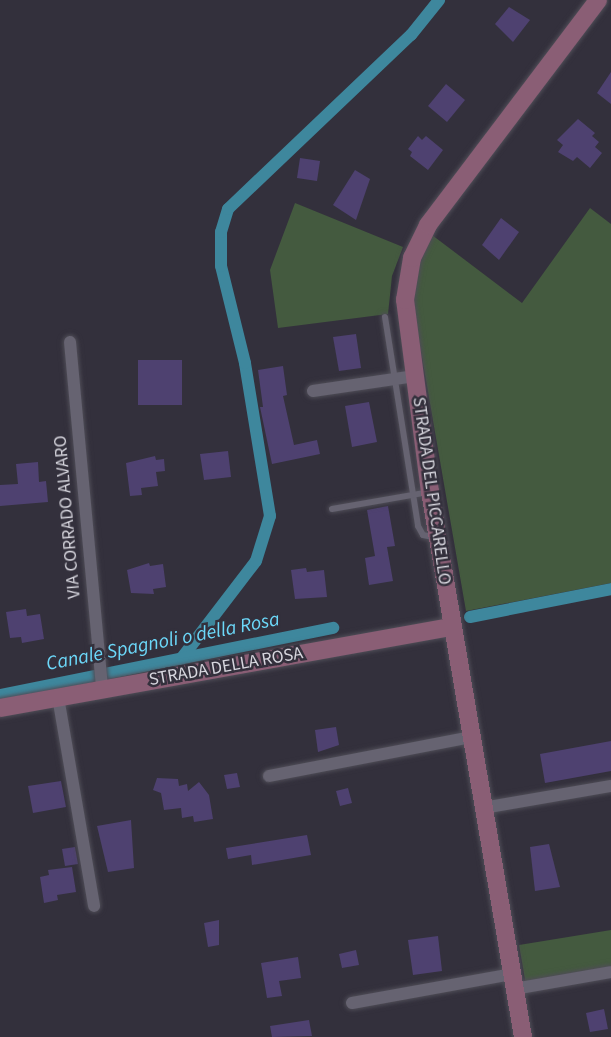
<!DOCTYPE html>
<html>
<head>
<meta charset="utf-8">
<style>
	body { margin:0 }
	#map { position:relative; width:611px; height:1037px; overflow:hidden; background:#33303c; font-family:"Source Sans 3",sans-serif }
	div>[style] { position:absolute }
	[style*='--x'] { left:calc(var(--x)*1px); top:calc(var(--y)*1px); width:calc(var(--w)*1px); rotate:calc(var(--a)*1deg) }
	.green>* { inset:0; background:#445a3f }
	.canal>* { height:12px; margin:-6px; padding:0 6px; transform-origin:6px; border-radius:6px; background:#3e879d }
	.building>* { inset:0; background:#4e4170 }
	.roads { filter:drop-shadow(0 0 2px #4f4d57) drop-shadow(0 0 2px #4f4d57) }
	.lane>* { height:6px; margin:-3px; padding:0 3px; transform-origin:3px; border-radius:3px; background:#666371 }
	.street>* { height:12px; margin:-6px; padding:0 6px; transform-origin:6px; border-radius:6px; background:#666371 }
	.secondary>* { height:18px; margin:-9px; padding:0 9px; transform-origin:9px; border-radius:9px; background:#8a5e75 }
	span { translate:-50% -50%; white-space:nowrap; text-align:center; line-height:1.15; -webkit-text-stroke:5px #33303c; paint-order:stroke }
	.street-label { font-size:18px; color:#d7d6de }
	.water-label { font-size:20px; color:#6cd8f9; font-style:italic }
</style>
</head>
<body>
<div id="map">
	<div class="green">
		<i style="clip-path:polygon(295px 203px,403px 247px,392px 276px,388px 314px,278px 328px,270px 270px)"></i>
		<i style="clip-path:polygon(590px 208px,611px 224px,611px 583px,466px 611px,418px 334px,414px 301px,418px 268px,432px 235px,522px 303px)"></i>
		<i style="clip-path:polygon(611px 930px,611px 976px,527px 991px,519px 945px)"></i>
	</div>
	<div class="canal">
		<i style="--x:470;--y:617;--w:144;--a:-11.2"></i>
		<i style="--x:181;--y:659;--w:123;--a:-52.6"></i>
		<i style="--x:256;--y:561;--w:47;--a:-72.7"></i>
		<i style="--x:270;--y:516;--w:155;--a:-99.3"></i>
		<i style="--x:245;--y:363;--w:100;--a:-103.9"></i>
		<i style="--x:221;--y:266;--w:34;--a:-90"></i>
		<i style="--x:221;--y:232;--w:24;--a:-73"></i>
		<i style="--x:228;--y:209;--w:253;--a:-43.6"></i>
		<i style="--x:411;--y:35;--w:45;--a:-51.3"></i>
		<i style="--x:0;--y:695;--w:340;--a:-11.4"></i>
	</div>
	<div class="building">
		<i style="clip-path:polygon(509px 7px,530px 20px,513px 42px,495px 24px)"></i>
		<i style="clip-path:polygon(611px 72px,611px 104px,597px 93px)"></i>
		<i style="clip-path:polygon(446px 84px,465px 100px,447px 122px,428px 106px)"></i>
		<i style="clip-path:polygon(578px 119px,595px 133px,592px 136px,599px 142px,595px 147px,602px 153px,590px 168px,577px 157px,573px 161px,558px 152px,563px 145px,557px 140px)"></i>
		<i style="clip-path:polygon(418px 136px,422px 140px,426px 136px,443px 150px,428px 170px,410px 156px,412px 152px,408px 149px)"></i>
		<i style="clip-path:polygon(300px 158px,320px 161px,317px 181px,297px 178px)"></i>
		<i style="clip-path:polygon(355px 170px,370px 179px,356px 220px,333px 205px)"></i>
		<i style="clip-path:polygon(501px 218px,519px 232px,499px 260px,482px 245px)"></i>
		<i style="clip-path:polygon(356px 334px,361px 368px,339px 371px,333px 337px)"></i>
		<i style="clip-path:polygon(138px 360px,182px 360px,182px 405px,138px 405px)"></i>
		<i style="clip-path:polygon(283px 366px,287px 395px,283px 396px,294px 445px,317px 440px,320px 454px,272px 464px,260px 407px,263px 407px,258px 370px)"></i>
		<i style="clip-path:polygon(369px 402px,377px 442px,352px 447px,345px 406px)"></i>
		<i style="clip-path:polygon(228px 451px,231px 477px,204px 480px,200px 454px)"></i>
		<i style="clip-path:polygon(155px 456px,156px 460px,164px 459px,165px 471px,156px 472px,158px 486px,141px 488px,142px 495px,130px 496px,126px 463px)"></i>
		<i style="clip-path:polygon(38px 462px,39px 482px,46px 481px,48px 502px,0 506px,0 485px,18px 484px,16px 464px)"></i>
		<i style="clip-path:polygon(388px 506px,395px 546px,387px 547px,393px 581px,369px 585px,365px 558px,375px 556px,367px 510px)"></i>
		<i style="clip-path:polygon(149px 563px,150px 566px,163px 564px,166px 587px,153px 589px,154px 594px,131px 593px,127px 570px)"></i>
		<i style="clip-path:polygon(306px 568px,307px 572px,324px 570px,327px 597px,295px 599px,291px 570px)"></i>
		<i style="clip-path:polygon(26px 609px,27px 616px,40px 614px,44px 639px,22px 643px,21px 637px,10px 638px,6px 612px)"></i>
		<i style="clip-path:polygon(336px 727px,339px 745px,318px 752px,315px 730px)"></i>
		<i style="clip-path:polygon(611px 741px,611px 771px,545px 783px,540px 754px)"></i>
		<i style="clip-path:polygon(237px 773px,240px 787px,227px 789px,224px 775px)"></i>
		<i style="clip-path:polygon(157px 778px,178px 779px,179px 786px,187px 784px,188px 791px,199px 782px,209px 795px,213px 819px,194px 822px,193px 816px,182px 818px,181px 808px,164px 810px,161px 793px,153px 790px)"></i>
		<i style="clip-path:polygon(61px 781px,66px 807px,33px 813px,28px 786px)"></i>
		<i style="clip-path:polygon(348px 788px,352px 803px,340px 806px,336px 791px)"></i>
		<i style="clip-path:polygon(131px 820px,134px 868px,108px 872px,97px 826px)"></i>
		<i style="clip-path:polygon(307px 835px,311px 855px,252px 865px,251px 855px,228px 859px,226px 848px)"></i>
		<i style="clip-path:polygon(549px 844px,560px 887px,535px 891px,530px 847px)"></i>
		<i style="clip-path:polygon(75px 847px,78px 864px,65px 866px,62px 849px)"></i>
		<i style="clip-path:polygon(72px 867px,76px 892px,57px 895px,58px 900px,44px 903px,40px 877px,49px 875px,48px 870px)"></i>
		<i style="clip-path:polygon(219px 920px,219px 945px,208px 947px,204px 923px)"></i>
		<i style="clip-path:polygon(438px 936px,442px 971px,413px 975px,408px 940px)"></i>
		<i style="clip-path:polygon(356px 950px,359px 965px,342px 968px,339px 954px)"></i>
		<i style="clip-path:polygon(298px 957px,301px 978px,279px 981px,282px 996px,267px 998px,261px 963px)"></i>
		<i style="clip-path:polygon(604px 1009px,608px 1029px,590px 1032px,586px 1013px)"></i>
		<i style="clip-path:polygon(309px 1020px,312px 1036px,272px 1037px,270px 1026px)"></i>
	</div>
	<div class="roads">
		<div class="lane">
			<i style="--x:385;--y:317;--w:212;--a:81"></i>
			<i style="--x:418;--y:526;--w:10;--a:61"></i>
			<i style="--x:423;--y:535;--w:14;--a:12"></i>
			<i style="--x:332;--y:509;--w:98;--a:-9.9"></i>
		</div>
		<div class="street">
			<i style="--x:70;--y:342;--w:348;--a:84.7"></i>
			<i style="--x:313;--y:391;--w:103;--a:-8.4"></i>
			<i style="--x:58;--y:697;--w:212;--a:80.2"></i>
			<i style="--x:269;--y:776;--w:206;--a:-10.9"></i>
			<i style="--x:483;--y:808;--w:130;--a:-9.8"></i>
			<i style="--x:514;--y:989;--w:98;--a:-9.9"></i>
			<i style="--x:352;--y:1003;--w:162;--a:-10.3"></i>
		</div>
		<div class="secondary">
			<i style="--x:0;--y:708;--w:458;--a:-10.2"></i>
			<i style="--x:523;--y:1037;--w:553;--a:-99.68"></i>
			<i style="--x:430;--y:492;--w:194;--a:-97.4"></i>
			<i style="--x:405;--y:300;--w:43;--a:-80.5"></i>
			<i style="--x:412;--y:258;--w:37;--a:-64"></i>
			<i style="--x:428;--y:225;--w:282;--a:-52.9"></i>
		</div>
	</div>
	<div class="street-label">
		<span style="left:431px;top:491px;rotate:82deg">STRADA DEL PICCARELLO</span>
		<span style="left:68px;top:517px;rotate:-95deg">VIA CORRADO ALVARO</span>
		<span style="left:226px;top:667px;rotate:-10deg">STRADA DELLA ROSA</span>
	</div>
	<div class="water-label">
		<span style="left:163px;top:642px;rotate:-11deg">Canale Spagnoli o della Rosa</span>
	</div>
</div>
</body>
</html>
